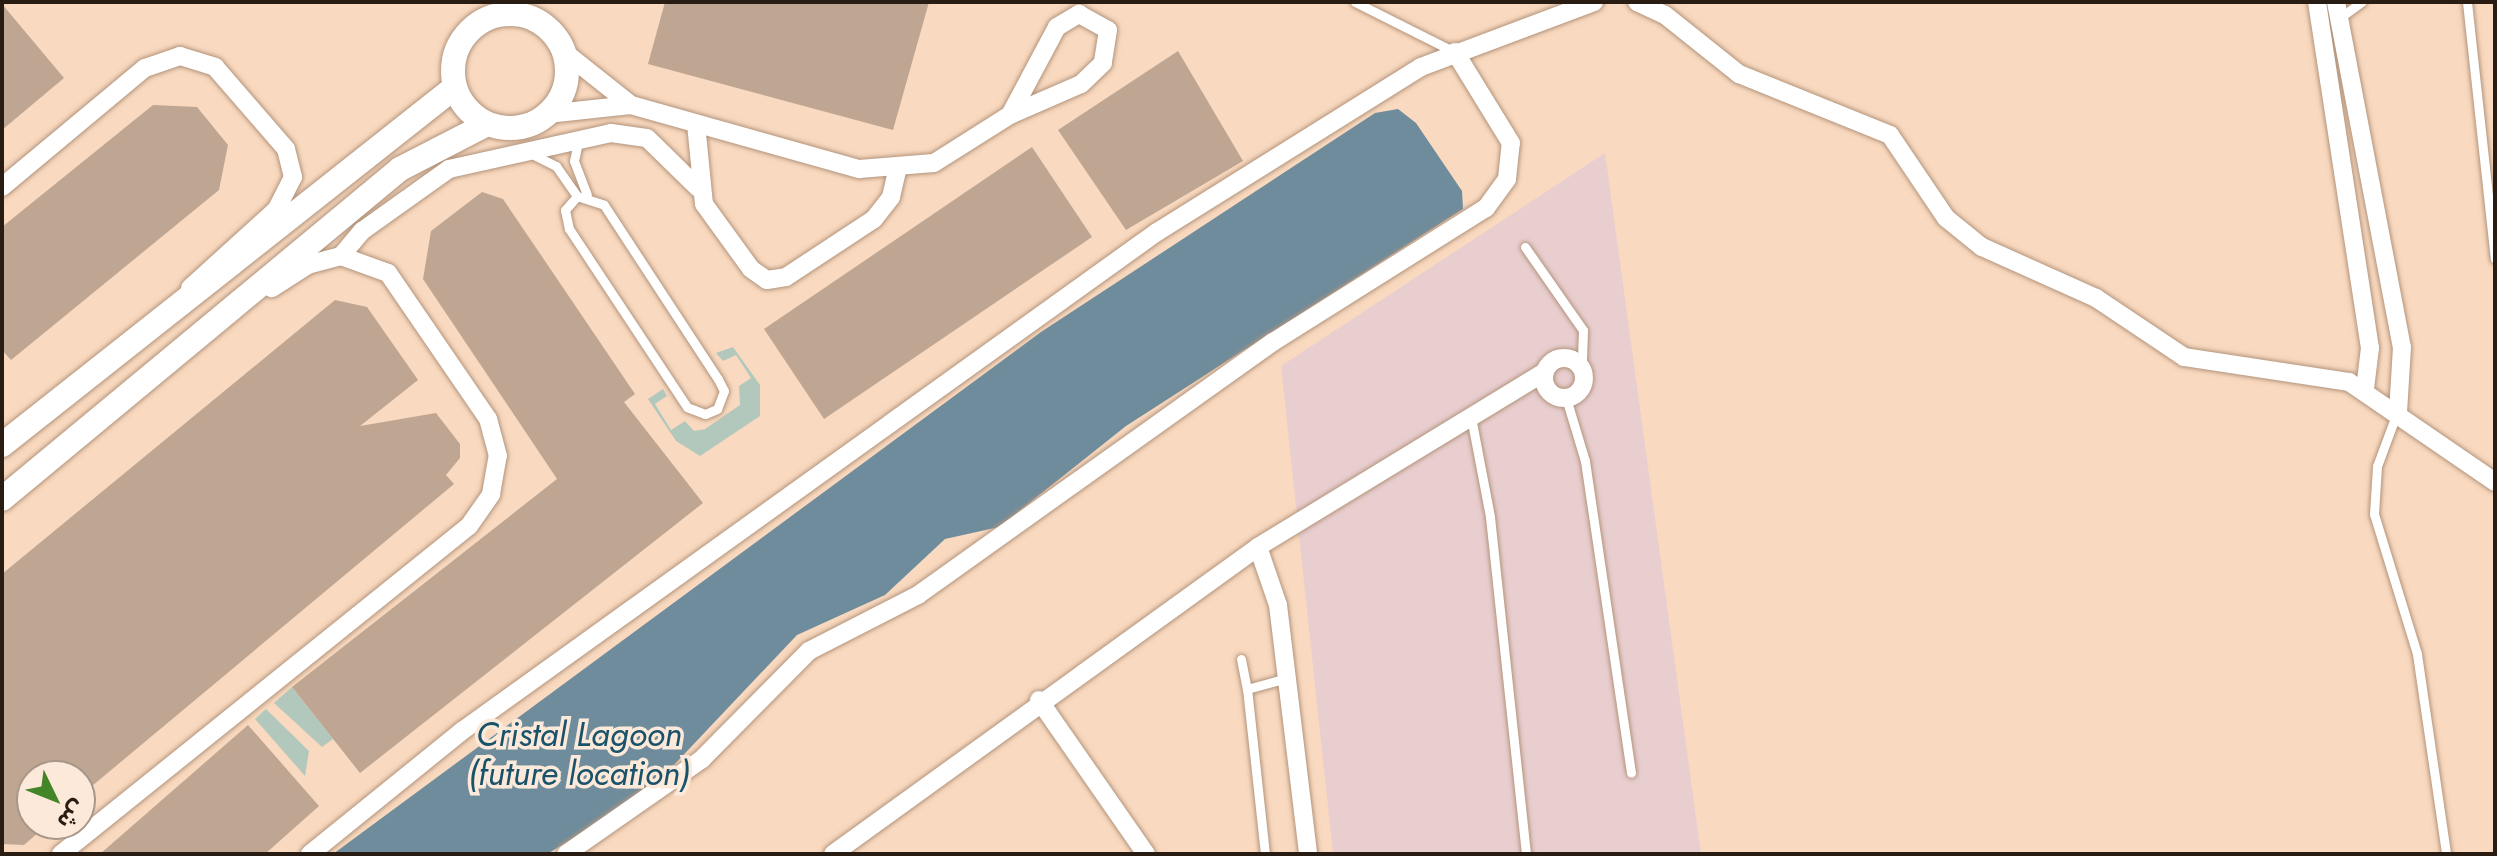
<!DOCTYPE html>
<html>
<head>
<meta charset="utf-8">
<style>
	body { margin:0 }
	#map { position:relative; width:2497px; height:856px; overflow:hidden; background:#f9d9bf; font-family:Jost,"Noto Sans Arabic",sans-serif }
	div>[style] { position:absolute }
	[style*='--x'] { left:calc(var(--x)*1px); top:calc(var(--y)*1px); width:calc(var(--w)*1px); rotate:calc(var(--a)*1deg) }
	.industrial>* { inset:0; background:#e9ced0 }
	.green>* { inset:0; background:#b3c8bc }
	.water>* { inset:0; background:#6f8c9c }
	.building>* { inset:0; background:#bfa692 }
	.roads { filter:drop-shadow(0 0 2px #b2947c) drop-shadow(0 0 2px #b2947c) }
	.service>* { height:9px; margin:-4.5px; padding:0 4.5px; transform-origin:4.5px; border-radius:4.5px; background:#fff }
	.minor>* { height:18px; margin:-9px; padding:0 9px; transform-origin:9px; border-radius:9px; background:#fff }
	.minor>.ring { margin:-9px; padding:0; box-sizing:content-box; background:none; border:18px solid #fff; border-radius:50% }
	.tertiary>* { height:24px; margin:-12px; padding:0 12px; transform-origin:12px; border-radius:12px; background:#fff }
	.tertiary>.ring { margin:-12px; padding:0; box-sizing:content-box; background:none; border:24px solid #fff; border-radius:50% }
	span { translate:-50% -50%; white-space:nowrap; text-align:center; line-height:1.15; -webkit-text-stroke:7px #fce9d9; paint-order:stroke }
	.water-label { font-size:34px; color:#19526b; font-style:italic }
	.frame { position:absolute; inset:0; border:4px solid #281c13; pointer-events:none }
	.north { position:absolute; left:16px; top:760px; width:80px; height:80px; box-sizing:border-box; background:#fce9d9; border:2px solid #a7978a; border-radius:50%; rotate:133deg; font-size:22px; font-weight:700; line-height:32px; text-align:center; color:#281c13 }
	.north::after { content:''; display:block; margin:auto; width:28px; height:36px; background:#438527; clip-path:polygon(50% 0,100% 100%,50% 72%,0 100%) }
</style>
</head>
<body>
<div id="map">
	<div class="industrial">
		<i style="clip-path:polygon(1605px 153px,1701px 854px,1333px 854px,1281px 366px)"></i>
	</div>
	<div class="green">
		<i style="clip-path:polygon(733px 347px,760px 385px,760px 416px,700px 456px,676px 441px,648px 399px,663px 389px,667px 396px,655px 404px,671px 430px,685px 421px,694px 431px,705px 429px,740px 405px,739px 386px,751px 378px,736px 355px,723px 361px,716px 353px)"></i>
		<i style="clip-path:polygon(292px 687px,333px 739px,322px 747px,274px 703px)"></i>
		<i style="clip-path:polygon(266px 709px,309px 751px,305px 776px,255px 719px)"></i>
	</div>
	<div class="water">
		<i style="clip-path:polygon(1398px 109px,1416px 123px,1462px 191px,1463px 209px,1126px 426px,999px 527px,945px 539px,885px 595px,797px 635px,673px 766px,594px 826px,547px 854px,333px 854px,1041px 332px,1375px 113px)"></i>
	</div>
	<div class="building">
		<i style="clip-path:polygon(665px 2px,929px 2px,893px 130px,648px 64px)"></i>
		<i style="clip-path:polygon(2px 4px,64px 78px,2px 130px)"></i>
		<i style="clip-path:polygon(1178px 51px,1243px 161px,1126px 230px,1058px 130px)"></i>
		<i style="clip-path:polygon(153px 105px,197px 107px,228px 145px,219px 190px,11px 360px,2px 350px,2px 227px)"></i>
		<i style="clip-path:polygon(1032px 147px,1092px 237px,824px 419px,764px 329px)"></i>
		<i style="clip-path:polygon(482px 192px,503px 199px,635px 394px,624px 402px,703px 503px,360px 773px,292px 687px,557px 479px,423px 279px,431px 231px)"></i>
		<i style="clip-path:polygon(335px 300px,367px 307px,418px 380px,360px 426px,436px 413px,460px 444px,460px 458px,446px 475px,454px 484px,80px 796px,80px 776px,32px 776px,32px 824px,48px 824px,24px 845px,2px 844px,2px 574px)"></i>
		<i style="clip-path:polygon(248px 725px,319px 806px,265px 854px,100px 854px)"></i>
	</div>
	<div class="roads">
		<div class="service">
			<i style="--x:1355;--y:2;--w:112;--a:26.6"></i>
			<i style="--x:2467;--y:2;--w:258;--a:83.8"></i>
			<i style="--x:2338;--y:19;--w:29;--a:-36"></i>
			<i style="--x:578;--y:142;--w:19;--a:102"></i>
			<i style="--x:574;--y:161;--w:36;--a:69"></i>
			<i style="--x:534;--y:155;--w:25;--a:27"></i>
			<i style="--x:556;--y:166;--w:37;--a:55"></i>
			<i style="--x:577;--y:196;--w:28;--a:18"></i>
			<i style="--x:604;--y:205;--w:208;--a:56.8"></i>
			<i style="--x:718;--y:379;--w:13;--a:63"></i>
			<i style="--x:724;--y:391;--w:19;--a:111"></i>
			<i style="--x:717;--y:409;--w:13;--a:157"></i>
			<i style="--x:705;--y:414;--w:19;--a:-159"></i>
			<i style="--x:687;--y:407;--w:214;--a:-123.5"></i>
			<i style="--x:569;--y:229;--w:19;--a:-102"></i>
			<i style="--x:565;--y:210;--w:18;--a:-49"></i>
			<i style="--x:1525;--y:247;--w:101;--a:55.1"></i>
			<i style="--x:1583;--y:330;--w:38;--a:92"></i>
			<i style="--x:1566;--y:398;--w:66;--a:73.2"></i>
			<i style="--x:1585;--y:461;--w:315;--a:81.6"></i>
			<i style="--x:2396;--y:415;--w:54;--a:110.4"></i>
			<i style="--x:2377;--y:466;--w:48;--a:93.6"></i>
			<i style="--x:2374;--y:514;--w:146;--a:72.9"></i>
			<i style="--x:2417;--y:654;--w:202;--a:81.7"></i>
			<i style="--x:1471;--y:417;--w:102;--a:79.2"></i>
			<i style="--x:1490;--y:517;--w:339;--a:83.9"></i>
			<i style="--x:1241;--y:659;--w:31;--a:79"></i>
			<i style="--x:1265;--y:854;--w:166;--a:-96.2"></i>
			<i style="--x:1247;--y:689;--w:41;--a:-15.4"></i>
		</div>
		<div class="minor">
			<i style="--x:1637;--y:2;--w:31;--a:25"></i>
			<i style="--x:1665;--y:15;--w:95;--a:38.6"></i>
			<i style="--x:1739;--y:74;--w:163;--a:22"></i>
			<i style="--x:1890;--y:135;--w:100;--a:56"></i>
			<i style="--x:1946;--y:218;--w:46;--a:38.9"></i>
			<i style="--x:1982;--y:247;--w:125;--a:24.1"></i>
			<i style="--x:2096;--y:298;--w:106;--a:33.8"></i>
			<i style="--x:2184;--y:357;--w:167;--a:8.6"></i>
			<i style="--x:2349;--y:382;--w:177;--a:34.4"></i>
			<i style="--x:2317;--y:2;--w:350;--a:81.3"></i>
			<i style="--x:2370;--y:348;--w:41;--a:97"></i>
			<i style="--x:2336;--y:2;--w:351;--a:79.2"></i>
			<i style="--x:2402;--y:347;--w:65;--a:93.5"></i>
			<i style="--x:1079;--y:14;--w:33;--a:29"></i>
			<i style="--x:1108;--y:30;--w:33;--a:99"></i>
			<i style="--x:1103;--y:63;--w:30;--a:136"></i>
			<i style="--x:1081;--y:84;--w:77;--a:156.4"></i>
			<i style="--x:1010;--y:115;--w:100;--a:-61.9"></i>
			<i style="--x:1057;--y:27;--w:26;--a:-31"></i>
			<i style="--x:563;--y:51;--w:87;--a:38.5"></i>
			<i style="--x:631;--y:105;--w:237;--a:15.7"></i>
			<i style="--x:859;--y:169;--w:75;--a:-4.6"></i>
			<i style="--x:934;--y:163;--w:90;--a:-32.3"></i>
			<i style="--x:547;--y:114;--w:84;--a:-6.1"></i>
			<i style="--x:696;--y:124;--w:80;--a:84.3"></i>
			<i style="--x:704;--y:204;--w:80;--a:54.1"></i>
			<i style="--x:751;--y:269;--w:19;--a:35"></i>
			<i style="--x:767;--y:280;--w:19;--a:-9"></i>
			<i style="--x:786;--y:277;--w:105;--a:-33.4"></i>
			<i style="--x:874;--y:219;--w:28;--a:-52"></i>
			<i style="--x:891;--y:197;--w:28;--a:-77"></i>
			<i style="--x:2;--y:187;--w:186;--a:-39.8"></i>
			<i style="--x:145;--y:68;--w:37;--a:-19"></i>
			<i style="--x:180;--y:56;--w:37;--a:17"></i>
			<i style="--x:215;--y:67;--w:108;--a:49.1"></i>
			<i style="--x:286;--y:149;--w:29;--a:76"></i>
			<i style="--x:293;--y:177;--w:37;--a:117"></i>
			<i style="--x:276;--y:210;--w:116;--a:137.8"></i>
			<i style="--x:341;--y:256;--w:33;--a:-50"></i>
			<i style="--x:362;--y:231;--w:107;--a:-35.5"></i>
			<i style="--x:449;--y:169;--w:166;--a:-12.5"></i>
			<i style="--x:611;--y:133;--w:36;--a:8"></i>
			<i style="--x:647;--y:138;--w:71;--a:44.4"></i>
			<i class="ring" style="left:1544px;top:358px;width:22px;height:22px"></i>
			<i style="--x:1258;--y:547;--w:61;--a:71"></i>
			<i style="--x:1278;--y:605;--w:251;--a:83.1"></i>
			<i style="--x:1039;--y:700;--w:188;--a:55.2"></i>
			<i style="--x:61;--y:854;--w:523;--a:-38.8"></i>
			<i style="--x:469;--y:526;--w:39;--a:-55"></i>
			<i style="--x:491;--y:494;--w:39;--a:-80"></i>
			<i style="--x:498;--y:456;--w:38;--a:-105"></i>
			<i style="--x:488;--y:419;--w:177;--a:-124.4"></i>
			<i style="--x:388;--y:273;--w:50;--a:-160.1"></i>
			<i style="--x:341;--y:256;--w:34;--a:165"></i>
			<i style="--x:308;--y:265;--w:43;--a:147.4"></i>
			<i style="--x:310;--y:854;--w:196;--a:-39"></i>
			<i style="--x:462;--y:731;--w:856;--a:-35.68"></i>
			<i style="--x:1157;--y:232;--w:311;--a:-32"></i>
			<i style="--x:1421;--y:67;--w:185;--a:-20.6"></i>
			<i style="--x:566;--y:854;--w:166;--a:-34.9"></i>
			<i style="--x:702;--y:759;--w:152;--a:-45.3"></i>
			<i style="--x:809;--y:651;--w:123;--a:-27.2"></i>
			<i style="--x:918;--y:595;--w:436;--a:-35.5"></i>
			<i style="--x:1273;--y:342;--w:252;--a:-32.2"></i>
			<i style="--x:1486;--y:208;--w:36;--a:-54"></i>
			<i style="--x:1507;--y:179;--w:36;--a:-84"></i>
			<i style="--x:1511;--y:143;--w:107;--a:-121.6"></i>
			<i style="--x:833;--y:854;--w:524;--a:-35.84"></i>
			<i style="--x:1258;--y:547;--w:336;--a:-31.4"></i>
		</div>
		<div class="tertiary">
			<i class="ring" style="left:453px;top:14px;width:90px;height:90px"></i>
			<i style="--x:2;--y:445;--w:577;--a:-38.32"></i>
			<i style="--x:2;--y:499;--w:517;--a:-39.66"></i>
			<i style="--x:400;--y:169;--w:98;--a:-27.3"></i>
		</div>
	</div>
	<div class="water-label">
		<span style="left:579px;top:754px">Cristal Lagoon<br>(future location)</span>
	</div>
	<div class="frame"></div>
	<div class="north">ش</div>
</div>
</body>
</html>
